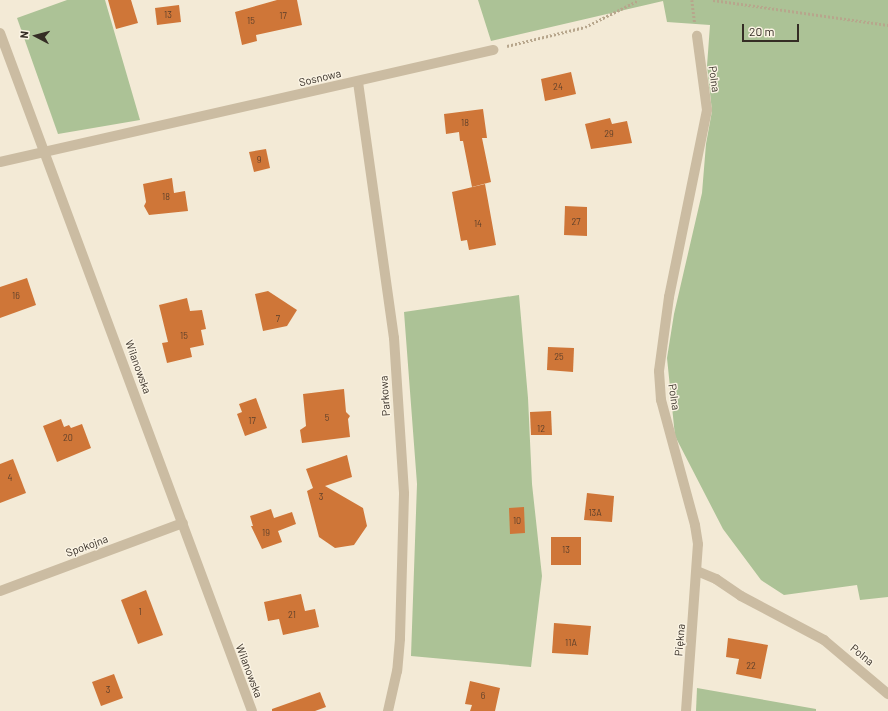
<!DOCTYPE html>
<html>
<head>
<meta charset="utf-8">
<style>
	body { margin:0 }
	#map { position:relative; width:888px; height:711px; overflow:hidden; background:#f3ead6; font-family:Barlow,sans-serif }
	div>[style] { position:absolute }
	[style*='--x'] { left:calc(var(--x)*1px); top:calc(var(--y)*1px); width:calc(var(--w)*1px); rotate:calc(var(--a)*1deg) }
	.green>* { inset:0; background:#acc296 }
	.building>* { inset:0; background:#cf7638 }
	.path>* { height:2.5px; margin-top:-1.25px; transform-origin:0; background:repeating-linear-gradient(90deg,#b7a68c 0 2px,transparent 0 4px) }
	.street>* { height:10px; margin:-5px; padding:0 5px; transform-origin:5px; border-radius:5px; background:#cbbca2 }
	span { translate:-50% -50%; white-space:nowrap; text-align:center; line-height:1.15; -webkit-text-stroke:3px #faf3e3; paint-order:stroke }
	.number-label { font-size:9px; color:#5c3f2a }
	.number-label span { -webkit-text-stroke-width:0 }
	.street-label { font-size:11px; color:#352d25 }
	.north { position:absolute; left:16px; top:16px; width:40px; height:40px; -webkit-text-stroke:3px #faf3e3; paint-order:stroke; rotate:276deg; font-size:11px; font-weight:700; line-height:16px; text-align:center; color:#352d25 }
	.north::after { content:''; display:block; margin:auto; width:14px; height:18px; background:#352d25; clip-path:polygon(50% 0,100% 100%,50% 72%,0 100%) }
	.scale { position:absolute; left:742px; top:24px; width:57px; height:18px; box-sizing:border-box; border:2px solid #352d25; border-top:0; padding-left:5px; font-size:12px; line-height:14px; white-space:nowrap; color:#352d25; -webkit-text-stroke:3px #faf3e3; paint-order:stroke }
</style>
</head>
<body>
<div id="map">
	<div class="green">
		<i style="clip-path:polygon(67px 0,105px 0,140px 120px,58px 134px,17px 18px)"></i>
		<i style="clip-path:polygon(478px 0,888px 0,888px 597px,860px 600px,857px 585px,784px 595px,761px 580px,723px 529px,675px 436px,667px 358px,674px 314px,702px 193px,706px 144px,712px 111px,707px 66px,710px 25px,667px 22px,663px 1px,491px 41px)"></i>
		<i style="clip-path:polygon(519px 295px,528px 398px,532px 484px,542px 576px,531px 667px,411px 656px,417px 484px,404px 312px)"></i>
		<i style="clip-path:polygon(697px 688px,816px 709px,816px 711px,696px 711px)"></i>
	</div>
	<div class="building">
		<i style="clip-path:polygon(108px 0,131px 0,138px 23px,116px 29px)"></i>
		<i style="clip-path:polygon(277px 0,297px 0,302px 25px,256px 35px,257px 41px,242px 45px,235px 12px)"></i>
		<i style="clip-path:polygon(179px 5px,181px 22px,157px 25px,155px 8px)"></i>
		<i style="clip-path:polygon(571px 72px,576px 94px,545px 101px,541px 79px)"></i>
		<i style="clip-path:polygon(483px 109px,487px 138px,482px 138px,491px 182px,472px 187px,463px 141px,460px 141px,459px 132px,446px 134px,444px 114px)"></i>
		<i style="clip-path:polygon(610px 118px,612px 124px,627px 121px,632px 143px,591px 149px,585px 124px)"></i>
		<i style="clip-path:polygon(266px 149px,270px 168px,254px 172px,249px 152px)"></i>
		<i style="clip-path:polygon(172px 178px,174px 193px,185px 191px,188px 211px,149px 215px,144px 206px,146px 202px,143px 184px)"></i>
		<i style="clip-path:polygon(485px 184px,496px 245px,469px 250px,467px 240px,461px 241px,452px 192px)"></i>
		<i style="clip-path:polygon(565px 206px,587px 207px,587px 236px,564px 235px)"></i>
		<i style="clip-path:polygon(27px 278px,36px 305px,0 318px,0 287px)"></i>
		<i style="clip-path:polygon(268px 291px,297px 310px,287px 326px,263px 331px,255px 294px)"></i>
		<i style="clip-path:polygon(187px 298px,190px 311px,202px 310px,206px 329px,201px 330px,204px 345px,190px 348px,192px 357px,167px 363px,162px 343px,168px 342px,159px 305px)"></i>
		<i style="clip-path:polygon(548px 347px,574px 348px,573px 372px,547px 370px)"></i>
		<i style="clip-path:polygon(344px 389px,346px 412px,350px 416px,348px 419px,350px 437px,302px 443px,300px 430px,306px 426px,303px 394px)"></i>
		<i style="clip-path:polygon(256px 398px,267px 428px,245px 436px,237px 414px,242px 412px,239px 404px)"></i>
		<i style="clip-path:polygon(551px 411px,552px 435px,531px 435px,530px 412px)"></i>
		<i style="clip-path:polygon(61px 419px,64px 427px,69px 425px,71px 428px,82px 424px,91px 448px,57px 462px,43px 426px)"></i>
		<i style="clip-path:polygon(347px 455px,352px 477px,325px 486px,363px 508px,367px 526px,354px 545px,335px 548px,319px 537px,307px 491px,313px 488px,306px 469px)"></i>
		<i style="clip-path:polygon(13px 459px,26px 493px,0 503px,0 464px)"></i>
		<i style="clip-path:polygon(587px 493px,614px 496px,612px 522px,584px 520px)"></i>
		<i style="clip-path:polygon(524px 507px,525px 533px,510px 534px,509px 508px)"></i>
		<i style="clip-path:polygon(271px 509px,274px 518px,292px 512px,296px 524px,278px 531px,282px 542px,262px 549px,251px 526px,253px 526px,250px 516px)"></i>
		<i style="clip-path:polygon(551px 537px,581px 537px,581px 565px,551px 565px)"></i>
		<i style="clip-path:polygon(146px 590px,163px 635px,138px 644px,121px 600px)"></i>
		<i style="clip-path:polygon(301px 594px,305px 611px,315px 609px,319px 627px,283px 635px,279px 619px,268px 621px,264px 602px)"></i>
		<i style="clip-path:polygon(554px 623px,591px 626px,588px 655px,552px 653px)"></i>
		<i style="clip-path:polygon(728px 638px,768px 645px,761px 679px,736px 674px,739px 659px,726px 657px)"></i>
		<i style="clip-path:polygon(114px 674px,123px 698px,101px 706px,92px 682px)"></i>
		<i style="clip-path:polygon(470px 681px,500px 688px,495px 711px,470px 711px,472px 705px,465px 704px)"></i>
		<i style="clip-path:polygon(320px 692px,326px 707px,315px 711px,272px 711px,272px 709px)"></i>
	</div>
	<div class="path">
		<i style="--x:692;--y:0;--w:23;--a:83"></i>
		<i style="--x:713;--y:0;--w:177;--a:8.1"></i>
		<i style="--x:507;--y:46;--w:80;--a:-13.7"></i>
		<i style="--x:585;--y:27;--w:60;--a:-26.6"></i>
	</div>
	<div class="street">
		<i style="--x:0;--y:33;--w:723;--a:69.61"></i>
		<i style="--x:358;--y:82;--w:259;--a:82"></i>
		<i style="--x:394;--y:338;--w:156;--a:86.3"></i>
		<i style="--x:404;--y:494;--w:145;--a:91.6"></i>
		<i style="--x:400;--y:639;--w:32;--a:95"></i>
		<i style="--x:397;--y:671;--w:41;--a:102.7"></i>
		<i style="--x:0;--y:162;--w:506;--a:-12.8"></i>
		<i style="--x:697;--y:571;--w:21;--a:23"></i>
		<i style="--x:716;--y:579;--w:30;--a:34"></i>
		<i style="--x:741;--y:596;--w:94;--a:27.9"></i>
		<i style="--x:824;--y:640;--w:84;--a:40.2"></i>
		<i style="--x:0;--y:591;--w:195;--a:-20.4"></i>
		<i style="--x:686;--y:711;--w:167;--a:-85.9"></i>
		<i style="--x:698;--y:544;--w:19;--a:-99"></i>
		<i style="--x:695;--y:525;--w:130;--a:-105.2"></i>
		<i style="--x:661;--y:400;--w:29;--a:-94"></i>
		<i style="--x:659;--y:371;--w:75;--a:-82.3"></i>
		<i style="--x:669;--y:297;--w:191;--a:-78.5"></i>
		<i style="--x:707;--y:110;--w:75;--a:-97.7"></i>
	</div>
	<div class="number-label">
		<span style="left:168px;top:15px">13</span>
		<span style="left:283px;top:16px">17</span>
		<span style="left:251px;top:21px">15</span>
		<span style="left:558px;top:87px">24</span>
		<span style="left:465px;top:123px">18</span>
		<span style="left:609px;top:134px">29</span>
		<span style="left:259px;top:160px">9</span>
		<span style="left:166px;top:197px">18</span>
		<span style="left:576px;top:222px">27</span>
		<span style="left:478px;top:224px">14</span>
		<span style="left:16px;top:296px">16</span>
		<span style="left:278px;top:319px">7</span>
		<span style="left:184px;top:336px">15</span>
		<span style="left:559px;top:357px">25</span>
		<span style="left:327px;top:418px">5</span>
		<span style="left:252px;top:421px">17</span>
		<span style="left:541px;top:429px">12</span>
		<span style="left:68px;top:438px">20</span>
		<span style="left:10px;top:478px">4</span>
		<span style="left:321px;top:497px">3</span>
		<span style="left:595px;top:513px">13A</span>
		<span style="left:517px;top:521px">10</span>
		<span style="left:266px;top:533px">19</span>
		<span style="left:566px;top:550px">13</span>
		<span style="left:140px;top:612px">1</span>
		<span style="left:292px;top:615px">21</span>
		<span style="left:571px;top:643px">11A</span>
		<span style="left:751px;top:666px">22</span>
		<span style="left:108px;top:690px">3</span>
		<span style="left:483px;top:696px">6</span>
	</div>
	<div class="street-label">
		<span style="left:320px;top:78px;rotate:-13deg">Sosnowa</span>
		<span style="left:714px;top:79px;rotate:82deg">Polna</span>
		<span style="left:138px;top:367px;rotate:70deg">Wilanowska</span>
		<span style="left:385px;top:396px;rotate:-94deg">Parkowa</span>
		<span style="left:674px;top:397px;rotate:81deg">Polna</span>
		<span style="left:87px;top:546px;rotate:-20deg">Spokojna</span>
		<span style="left:680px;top:640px;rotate:-85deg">Piękna</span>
		<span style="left:862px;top:655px;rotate:39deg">Polna</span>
		<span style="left:249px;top:671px;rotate:69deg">Wilanowska</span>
	</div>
	<div class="north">N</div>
	<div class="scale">20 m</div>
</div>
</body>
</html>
